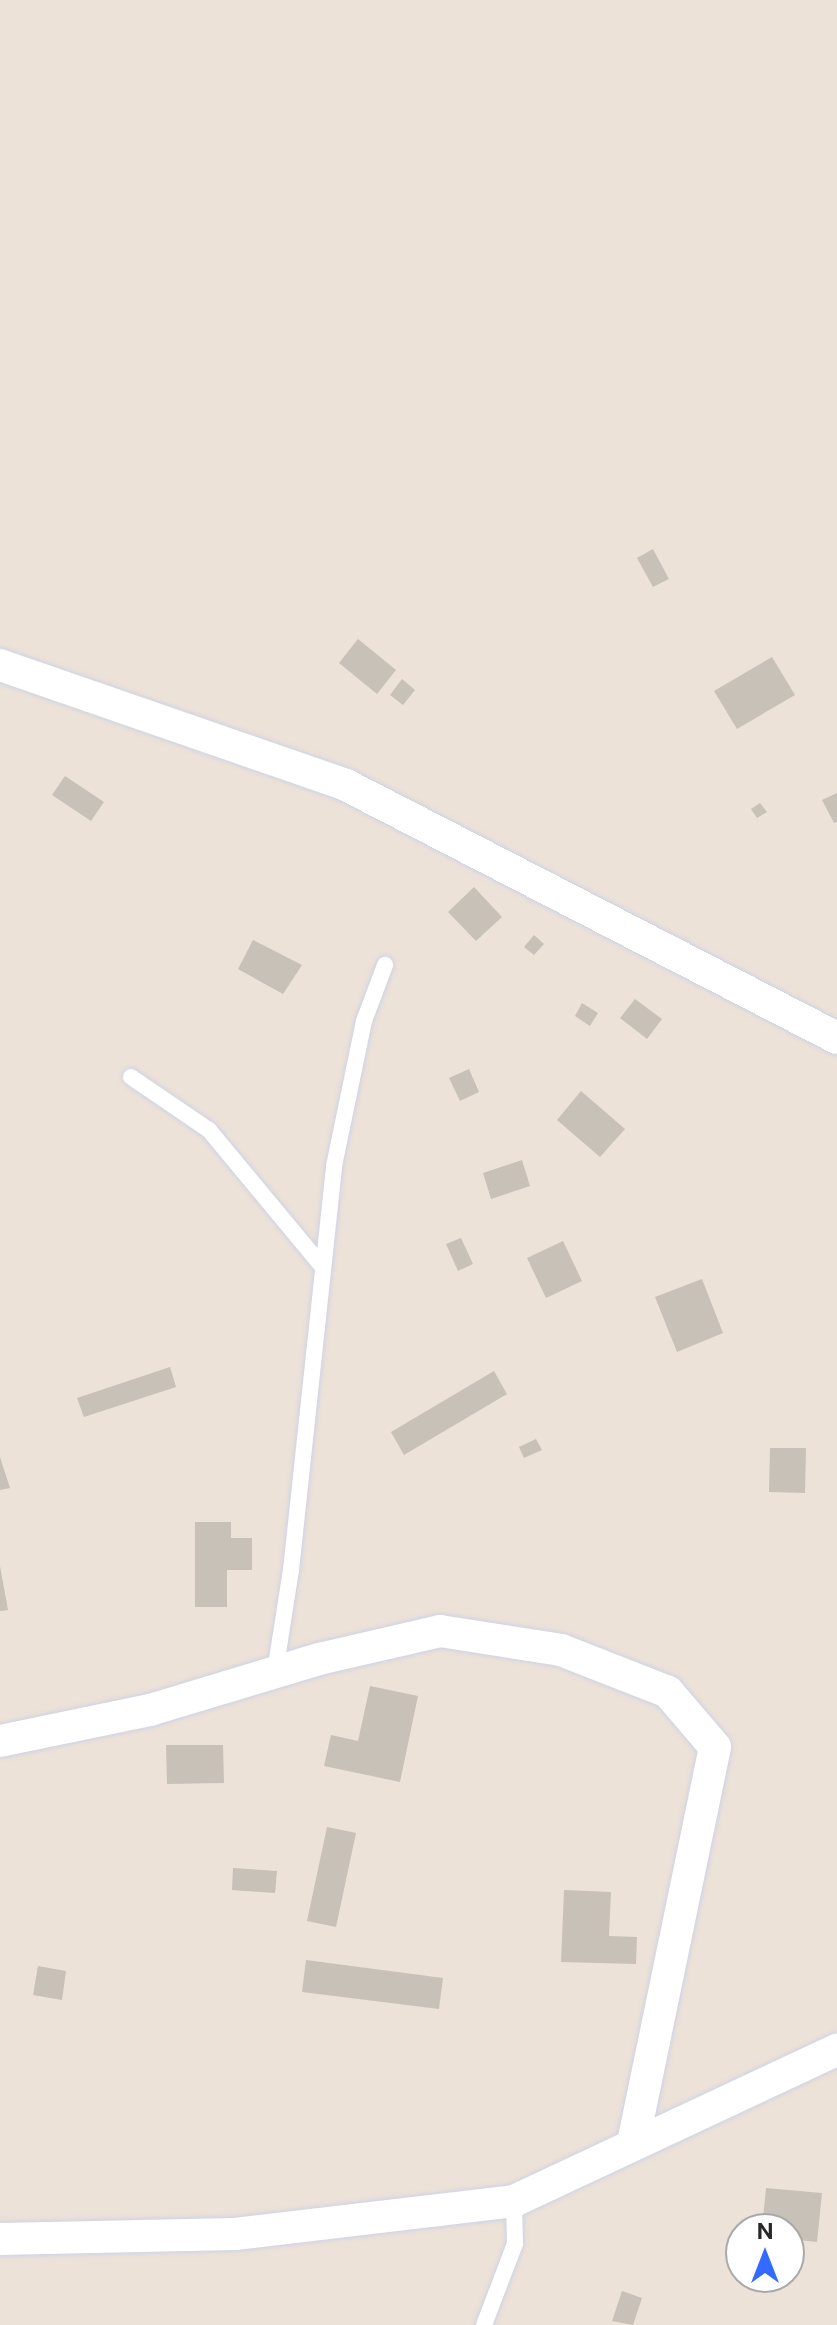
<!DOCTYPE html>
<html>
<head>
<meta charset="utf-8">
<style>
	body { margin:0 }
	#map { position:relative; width:837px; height:2325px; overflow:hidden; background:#ede2d8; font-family:"Public Sans",sans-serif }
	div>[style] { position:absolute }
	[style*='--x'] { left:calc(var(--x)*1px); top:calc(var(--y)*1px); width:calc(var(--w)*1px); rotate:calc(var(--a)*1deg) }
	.building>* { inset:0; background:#c7c1b7 }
	.roads { filter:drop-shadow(0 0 2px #cdd3e4) drop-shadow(0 0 2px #cdd3e4) }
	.lane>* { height:16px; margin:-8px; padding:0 8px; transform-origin:8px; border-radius:8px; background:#fff }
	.street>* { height:32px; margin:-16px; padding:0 16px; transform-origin:16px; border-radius:16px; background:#fff }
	span { translate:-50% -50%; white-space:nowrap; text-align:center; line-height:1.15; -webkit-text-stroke:7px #fff; paint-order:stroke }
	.north { position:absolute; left:725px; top:2213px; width:80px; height:80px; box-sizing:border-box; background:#fff; border:2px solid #a9a9a9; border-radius:50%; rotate:0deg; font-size:22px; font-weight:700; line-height:32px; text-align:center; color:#282828 }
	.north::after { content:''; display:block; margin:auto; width:28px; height:36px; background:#336aff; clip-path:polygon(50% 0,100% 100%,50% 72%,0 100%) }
</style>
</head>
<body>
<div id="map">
	<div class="building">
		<i style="clip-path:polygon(653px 549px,669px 579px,653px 587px,637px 558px)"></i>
		<i style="clip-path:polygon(358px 639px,396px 670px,377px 694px,339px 663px)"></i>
		<i style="clip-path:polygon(772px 657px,795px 695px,737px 729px,714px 691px)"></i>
		<i style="clip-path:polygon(402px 679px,415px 690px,403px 705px,390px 695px)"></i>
		<i style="clip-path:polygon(65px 776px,104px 802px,91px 821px,52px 795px)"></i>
		<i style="clip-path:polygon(837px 793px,837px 822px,834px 823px,822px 800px)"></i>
		<i style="clip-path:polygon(760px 803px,767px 812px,757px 818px,751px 809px)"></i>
		<i style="clip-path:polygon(474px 887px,502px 917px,476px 941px,448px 912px)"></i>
		<i style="clip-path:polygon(534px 935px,544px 944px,534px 955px,524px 947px)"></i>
		<i style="clip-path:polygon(253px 940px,302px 965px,283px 994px,238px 969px)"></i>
		<i style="clip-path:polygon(635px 999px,662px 1019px,647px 1039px,620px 1018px)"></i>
		<i style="clip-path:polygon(582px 1003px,598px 1013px,590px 1026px,575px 1016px)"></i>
		<i style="clip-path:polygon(469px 1069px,479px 1092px,460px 1101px,449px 1078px)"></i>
		<i style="clip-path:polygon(581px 1091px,625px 1129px,600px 1157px,557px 1120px)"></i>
		<i style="clip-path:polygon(522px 1160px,530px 1186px,491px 1199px,483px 1173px)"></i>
		<i style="clip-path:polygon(461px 1238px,473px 1264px,458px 1271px,446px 1244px)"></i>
		<i style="clip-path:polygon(563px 1241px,582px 1281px,546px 1298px,527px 1258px)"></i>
		<i style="clip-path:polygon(702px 1279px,723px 1333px,677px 1352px,655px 1297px)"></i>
		<i style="clip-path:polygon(170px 1367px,176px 1387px,84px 1417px,77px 1398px)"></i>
		<i style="clip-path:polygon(494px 1371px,507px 1394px,404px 1455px,391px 1432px)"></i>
		<i style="clip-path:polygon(536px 1439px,542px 1450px,524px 1458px,519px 1447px)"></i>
		<i style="clip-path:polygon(770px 1448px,806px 1448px,805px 1493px,769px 1492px)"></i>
		<i style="clip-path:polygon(0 1457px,10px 1488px,0 1490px)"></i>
		<i style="clip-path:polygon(195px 1522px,231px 1522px,231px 1538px,252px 1538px,252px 1570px,227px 1570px,227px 1607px,195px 1607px)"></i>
		<i style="clip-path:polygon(0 1566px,8px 1610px,0 1611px)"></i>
		<i style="clip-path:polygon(370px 1686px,418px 1696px,400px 1782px,324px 1766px,331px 1735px,358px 1741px)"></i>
		<i style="clip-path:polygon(166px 1745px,223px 1745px,224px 1783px,167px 1784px)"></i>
		<i style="clip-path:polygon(327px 1827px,356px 1833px,336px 1927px,307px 1921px)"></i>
		<i style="clip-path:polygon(233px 1868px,277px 1871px,275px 1893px,232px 1890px)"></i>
		<i style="clip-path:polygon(564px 1890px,611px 1892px,609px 1936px,637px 1937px,636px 1964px,561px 1962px)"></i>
		<i style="clip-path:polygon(306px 1960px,443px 1978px,439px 2009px,302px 1992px)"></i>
		<i style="clip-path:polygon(38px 1966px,66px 1971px,62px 2000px,33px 1995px)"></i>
		<i style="clip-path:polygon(766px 2188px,822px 2193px,817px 2242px,789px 2239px,789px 2229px,762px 2229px)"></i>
		<i style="clip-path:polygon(622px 2291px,642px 2298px,633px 2325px,612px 2321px)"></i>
	</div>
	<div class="roads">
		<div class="lane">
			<i style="--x:131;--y:1077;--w:94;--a:34.2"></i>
			<i style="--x:209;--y:1130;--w:177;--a:50.3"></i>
			<i style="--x:275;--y:1672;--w:103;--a:-81.1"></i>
			<i style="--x:291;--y:1570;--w:406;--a:-83.9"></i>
			<i style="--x:334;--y:1166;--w:148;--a:-78.3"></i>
			<i style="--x:364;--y:1021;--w:60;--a:-69.4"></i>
			<i style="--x:484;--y:2325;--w:87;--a:-69.1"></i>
			<i style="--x:515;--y:2244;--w:43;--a:-91.3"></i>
		</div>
		<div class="street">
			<i style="--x:0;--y:665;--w:366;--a:19.1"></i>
			<i style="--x:346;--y:785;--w:552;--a:27.26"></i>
			<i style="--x:0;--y:1741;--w:153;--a:-11.7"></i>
			<i style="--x:150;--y:1710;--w:177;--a:-16.8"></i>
			<i style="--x:319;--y:1659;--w:124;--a:-13"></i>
			<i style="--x:440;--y:1631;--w:122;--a:8.9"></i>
			<i style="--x:561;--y:1650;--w:115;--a:21.4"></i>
			<i style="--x:668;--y:1692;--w:72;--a:49.5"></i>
			<i style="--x:715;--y:1747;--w:404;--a:101.7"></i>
			<i style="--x:0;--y:2239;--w:235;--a:-1.2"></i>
			<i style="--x:235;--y:2234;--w:281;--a:-6.7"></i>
			<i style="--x:514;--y:2201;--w:357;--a:-25.1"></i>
		</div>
	</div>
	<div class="north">N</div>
</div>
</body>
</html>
